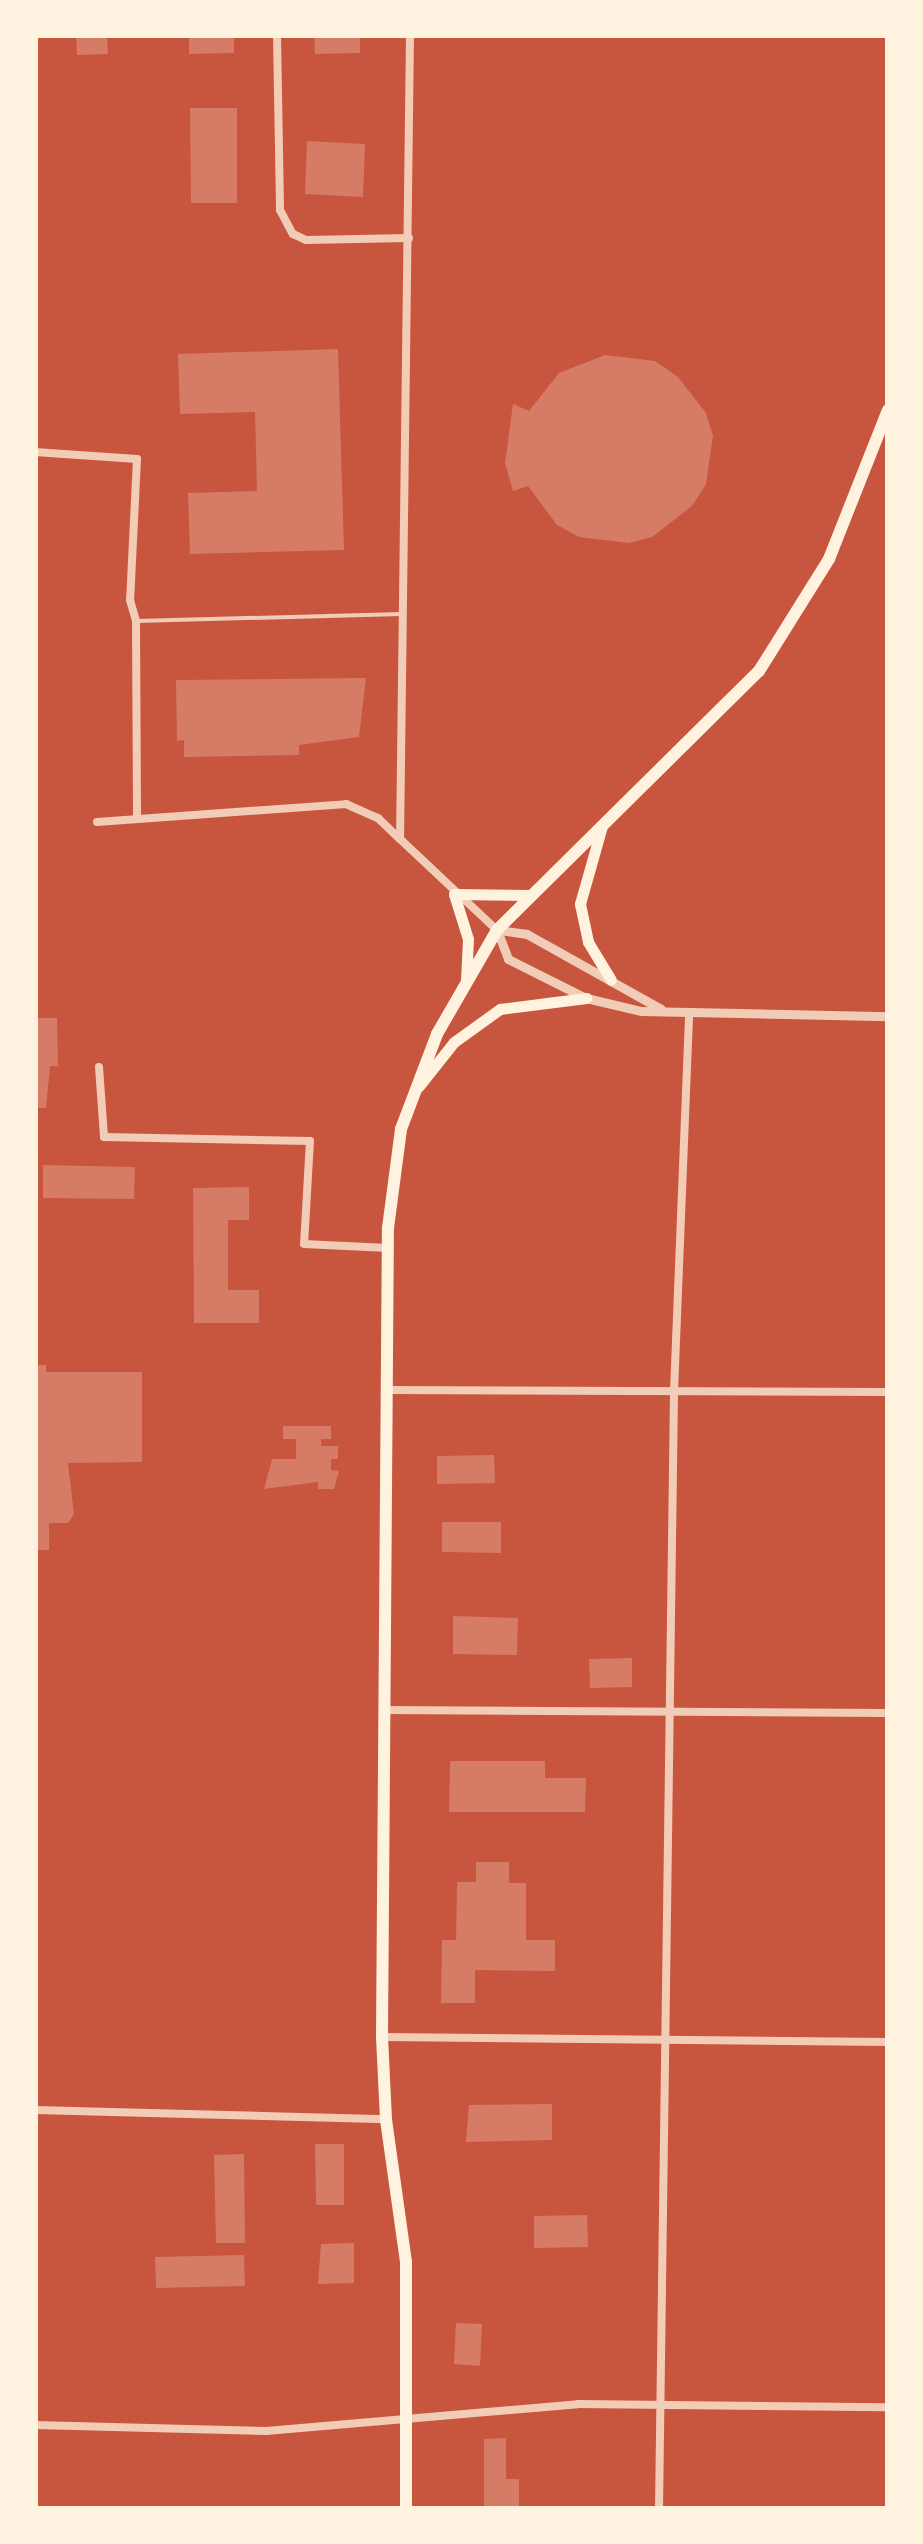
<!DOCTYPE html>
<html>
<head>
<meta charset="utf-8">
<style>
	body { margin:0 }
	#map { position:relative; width:923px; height:2544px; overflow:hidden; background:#c8553d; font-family:"IBM Plex Serif",serif }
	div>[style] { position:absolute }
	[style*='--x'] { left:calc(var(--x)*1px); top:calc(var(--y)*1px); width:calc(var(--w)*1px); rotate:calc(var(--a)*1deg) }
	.building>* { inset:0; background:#d67c66 }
	.service>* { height:4px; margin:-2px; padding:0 2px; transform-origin:2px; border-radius:2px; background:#f1ccb7 }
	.minor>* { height:8px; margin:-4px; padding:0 4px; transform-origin:4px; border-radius:4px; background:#f1ccb7 }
	.tertiary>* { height:9px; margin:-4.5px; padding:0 4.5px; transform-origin:4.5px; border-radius:4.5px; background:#f1ccb7 }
	.primary>* { height:11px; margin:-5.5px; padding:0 5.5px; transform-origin:5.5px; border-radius:5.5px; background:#fff3e0 }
	.trunk>* { height:12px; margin:-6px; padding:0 6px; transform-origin:6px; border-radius:6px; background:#fff3e0 }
	span { translate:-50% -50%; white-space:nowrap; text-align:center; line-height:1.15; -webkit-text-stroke:10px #fff3e0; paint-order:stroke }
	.frame { position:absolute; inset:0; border:38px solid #fff3e0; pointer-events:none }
</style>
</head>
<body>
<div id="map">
	<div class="building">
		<i style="clip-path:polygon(76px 35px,107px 35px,108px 54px,77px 55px)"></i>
		<i style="clip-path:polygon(189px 35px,234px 35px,234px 53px,189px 54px)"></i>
		<i style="clip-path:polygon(314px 35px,360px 35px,360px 53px,315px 54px)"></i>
		<i style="clip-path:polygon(190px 108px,237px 108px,237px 203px,191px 203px)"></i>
		<i style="clip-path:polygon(307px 141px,365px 144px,363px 197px,305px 194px)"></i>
		<i style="clip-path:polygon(338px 349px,344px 550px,190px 554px,188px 493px,257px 491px,255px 412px,180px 414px,178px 354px)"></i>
		<i style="clip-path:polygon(605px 355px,655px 361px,678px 377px,706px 413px,713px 436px,706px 484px,692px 506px,652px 537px,629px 543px,579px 537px,557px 525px,528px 486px,513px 491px,505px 463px,513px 404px,529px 411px,559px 373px)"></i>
		<i style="clip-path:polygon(366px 678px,359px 737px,299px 745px,299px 755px,184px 757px,184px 740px,177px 741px,176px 680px)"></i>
		<i style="clip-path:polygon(35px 1018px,57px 1018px,58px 1066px,50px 1066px,46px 1108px,35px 1108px)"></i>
		<i style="clip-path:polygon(43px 1165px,135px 1167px,134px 1199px,43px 1198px)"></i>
		<i style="clip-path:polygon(249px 1187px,249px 1220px,228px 1220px,228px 1290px,259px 1290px,259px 1323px,194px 1323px,193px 1188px)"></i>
		<i style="clip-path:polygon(35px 1365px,46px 1365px,46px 1372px,142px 1372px,142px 1462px,68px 1463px,74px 1514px,68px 1523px,49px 1523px,49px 1550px,35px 1550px)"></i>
		<i style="clip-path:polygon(283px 1426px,331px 1426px,331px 1439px,321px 1439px,321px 1446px,338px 1446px,338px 1459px,331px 1459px,331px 1470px,339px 1471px,334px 1489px,318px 1489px,318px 1482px,264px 1489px,272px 1459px,296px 1459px,296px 1439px,283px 1439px)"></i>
		<i style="clip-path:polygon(494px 1455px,495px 1483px,437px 1484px,437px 1456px)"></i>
		<i style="clip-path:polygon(442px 1522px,501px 1522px,501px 1553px,442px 1552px)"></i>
		<i style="clip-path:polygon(453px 1616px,518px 1618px,517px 1655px,453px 1654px)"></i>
		<i style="clip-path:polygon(632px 1658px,632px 1687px,590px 1688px,589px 1659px)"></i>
		<i style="clip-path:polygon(450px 1761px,545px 1761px,545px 1778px,586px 1778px,585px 1812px,449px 1812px)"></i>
		<i style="clip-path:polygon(476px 1862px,509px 1862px,509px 1883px,526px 1883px,526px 1940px,555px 1940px,555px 1971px,475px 1970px,475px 2003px,441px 2003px,442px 1940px,456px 1940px,457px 1882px,476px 1882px)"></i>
		<i style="clip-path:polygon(552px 2104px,552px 2140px,466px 2142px,469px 2105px)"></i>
		<i style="clip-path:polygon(315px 2144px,344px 2144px,344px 2205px,316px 2205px)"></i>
		<i style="clip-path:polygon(244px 2154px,245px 2243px,216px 2243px,214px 2155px)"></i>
		<i style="clip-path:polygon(587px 2215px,588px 2247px,534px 2248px,534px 2216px)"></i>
		<i style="clip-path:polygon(354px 2243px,354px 2283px,318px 2284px,321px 2244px)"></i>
		<i style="clip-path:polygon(244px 2255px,245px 2286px,156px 2288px,155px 2257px)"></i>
		<i style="clip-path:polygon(456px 2323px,482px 2324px,480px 2366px,454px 2364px)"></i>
		<i style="clip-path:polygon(506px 2438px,506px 2479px,519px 2479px,519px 2509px,484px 2509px,484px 2439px)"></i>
	</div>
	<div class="service">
		<i style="--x:136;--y:621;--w:266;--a:-1.5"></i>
	</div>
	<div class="minor">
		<i style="--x:277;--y:35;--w:175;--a:89"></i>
		<i style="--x:280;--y:210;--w:27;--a:62"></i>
		<i style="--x:293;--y:234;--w:14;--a:25"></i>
		<i style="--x:306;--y:240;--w:103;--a:-1.1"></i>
		<i style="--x:410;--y:35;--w:804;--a:90.71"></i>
		<i style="--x:400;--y:839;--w:133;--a:43.2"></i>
		<i style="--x:35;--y:452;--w:102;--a:3.9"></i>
		<i style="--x:137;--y:459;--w:141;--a:92.8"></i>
		<i style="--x:130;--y:600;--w:22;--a:74"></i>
		<i style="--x:136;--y:621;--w:196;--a:89.7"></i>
		<i style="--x:97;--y:822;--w:250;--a:-4.1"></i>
		<i style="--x:346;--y:804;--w:35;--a:24"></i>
		<i style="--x:378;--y:818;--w:30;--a:44"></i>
		<i style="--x:99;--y:1067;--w:70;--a:85.9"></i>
		<i style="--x:104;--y:1137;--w:206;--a:1.1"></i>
		<i style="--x:310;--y:1141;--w:103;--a:93.3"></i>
		<i style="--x:304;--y:1244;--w:84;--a:2.7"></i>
		<i style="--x:388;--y:1390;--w:500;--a:0.23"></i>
		<i style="--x:383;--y:1710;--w:505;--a:0.34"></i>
		<i style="--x:383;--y:2037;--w:505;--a:0.57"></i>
		<i style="--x:35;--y:2110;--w:351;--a:1.5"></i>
		<i style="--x:35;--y:2425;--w:231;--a:1.5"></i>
		<i style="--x:266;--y:2431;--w:313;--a:-4.9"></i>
		<i style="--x:578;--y:2404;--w:310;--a:0.6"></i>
		<i style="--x:659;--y:2509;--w:1118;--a:-89.23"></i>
		<i style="--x:674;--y:1391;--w:378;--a:-87.7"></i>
	</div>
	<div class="tertiary">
		<i style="--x:661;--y:1009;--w:154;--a:-150.8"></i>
		<i style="--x:527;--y:934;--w:30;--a:-172"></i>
		<i style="--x:497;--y:930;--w:31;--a:69"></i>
		<i style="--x:508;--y:959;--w:87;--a:26.6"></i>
		<i style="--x:586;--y:998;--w:57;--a:13.3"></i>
		<i style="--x:641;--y:1011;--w:247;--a:1.2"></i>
	</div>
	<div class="primary">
		<i style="--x:602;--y:826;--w:81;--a:105.8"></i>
		<i style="--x:580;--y:904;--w:39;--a:78"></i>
		<i style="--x:588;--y:942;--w:44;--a:58.8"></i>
		<i style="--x:466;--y:980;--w:41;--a:-87.2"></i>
		<i style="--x:468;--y:939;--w:47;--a:-107.3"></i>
		<i style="--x:454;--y:894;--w:76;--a:0.8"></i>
		<i style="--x:419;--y:1086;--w:56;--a:-51.5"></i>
		<i style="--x:454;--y:1042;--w:57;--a:-35.7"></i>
		<i style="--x:500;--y:1009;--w:87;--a:-7.3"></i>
	</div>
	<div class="trunk">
		<i style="--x:406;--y:2509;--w:247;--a:-90"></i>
		<i style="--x:406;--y:2262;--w:144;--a:-98"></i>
		<i style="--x:386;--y:2119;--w:82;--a:-92.8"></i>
		<i style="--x:382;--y:2037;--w:809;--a:-89.58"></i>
		<i style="--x:388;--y:1228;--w:100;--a:-82.5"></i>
		<i style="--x:401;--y:1129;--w:102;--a:-69.2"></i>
		<i style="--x:437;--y:1034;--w:120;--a:-60"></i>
		<i style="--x:497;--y:930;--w:368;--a:-44.7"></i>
		<i style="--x:759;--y:671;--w:132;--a:-58"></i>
		<i style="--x:829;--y:559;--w:160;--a:-68.4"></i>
	</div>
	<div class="frame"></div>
</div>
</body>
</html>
